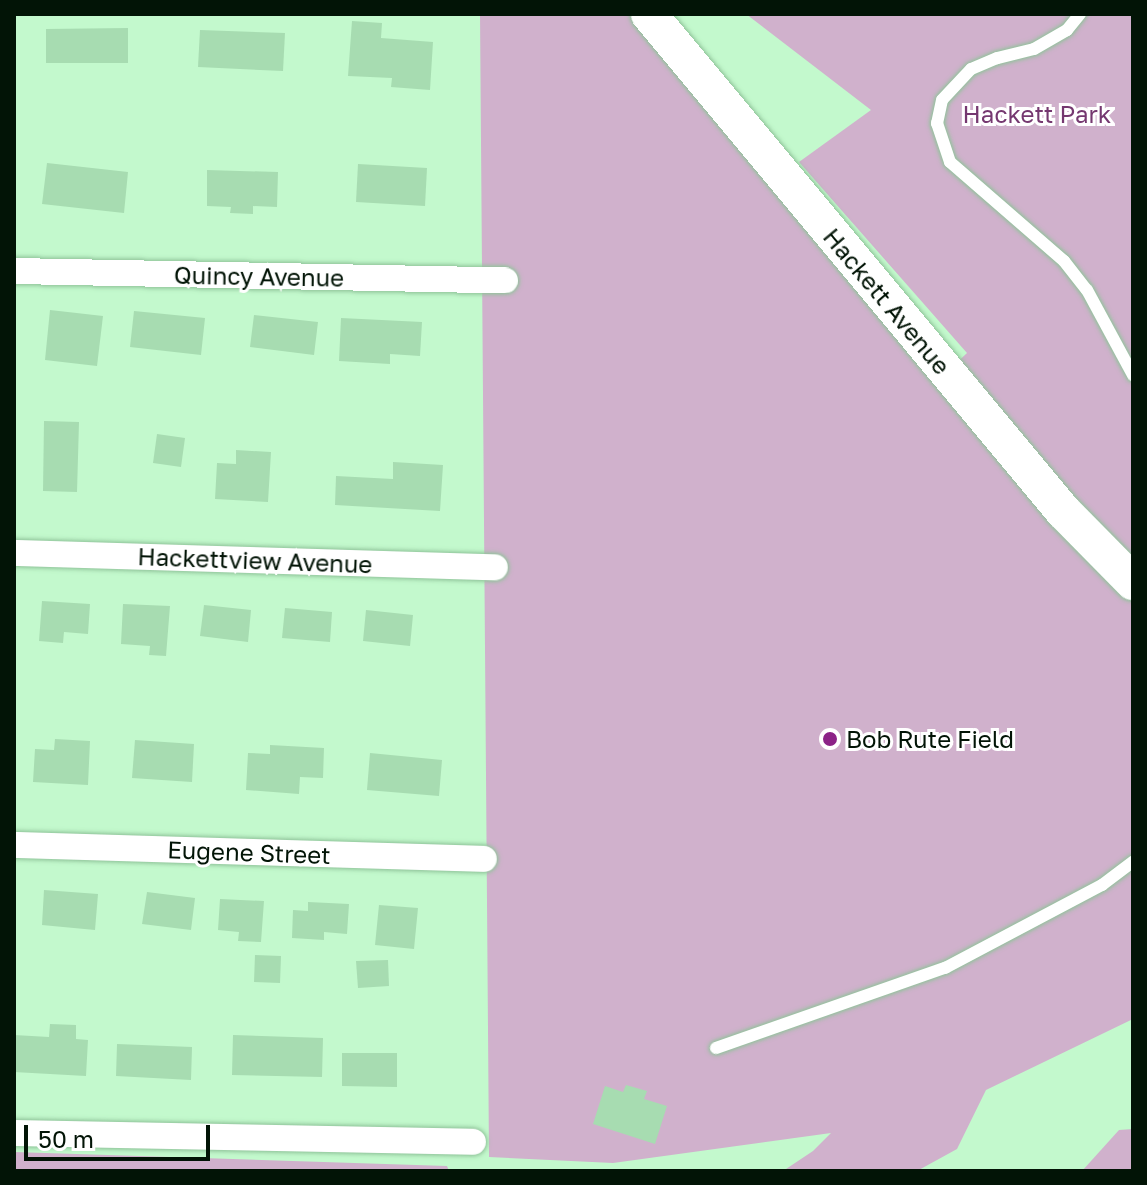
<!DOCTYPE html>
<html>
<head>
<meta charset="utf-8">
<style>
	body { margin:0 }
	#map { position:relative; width:1147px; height:1185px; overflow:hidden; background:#c3f9cd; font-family:"Golos Text",sans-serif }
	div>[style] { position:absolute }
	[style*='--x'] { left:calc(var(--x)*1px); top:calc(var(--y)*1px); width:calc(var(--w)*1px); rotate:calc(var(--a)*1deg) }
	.green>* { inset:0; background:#d0b1cc }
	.building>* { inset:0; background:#a7dcb1 }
	.roads { filter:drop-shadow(0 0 2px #8fc399) drop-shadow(0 0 2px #8fc399) }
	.lane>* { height:12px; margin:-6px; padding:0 6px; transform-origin:6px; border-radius:6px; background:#fff }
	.street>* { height:26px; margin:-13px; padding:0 13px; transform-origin:13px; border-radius:13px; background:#fff }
	.secondary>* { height:36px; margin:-18px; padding:0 18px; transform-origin:18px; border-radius:18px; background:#fff }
	.dots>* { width:22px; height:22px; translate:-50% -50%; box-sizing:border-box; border:4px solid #fff; border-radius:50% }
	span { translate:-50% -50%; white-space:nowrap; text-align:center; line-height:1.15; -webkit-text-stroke:6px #fff; paint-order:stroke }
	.park-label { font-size:24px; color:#753870 }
	.street-label { font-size:24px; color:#021406 }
	.poi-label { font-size:24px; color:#021406 }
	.left { translate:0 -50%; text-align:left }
	.frame { position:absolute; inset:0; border:16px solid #021406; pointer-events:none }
	.scale { position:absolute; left:24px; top:1125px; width:186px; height:36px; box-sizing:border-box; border:4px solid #021406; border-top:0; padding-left:10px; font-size:24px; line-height:28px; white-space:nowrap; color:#021406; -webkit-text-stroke:6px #fff; paint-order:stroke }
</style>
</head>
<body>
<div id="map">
	<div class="green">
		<i style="clip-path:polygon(480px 14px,649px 14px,947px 372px,967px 353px,799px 162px,871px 110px,746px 14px,1133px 14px,1133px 1019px,986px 1090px,957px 1149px,917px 1171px,783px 1171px,813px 1151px,831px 1133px,613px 1163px,489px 1157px)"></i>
		<i style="clip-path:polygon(1133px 1129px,1133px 1171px,1082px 1171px,1119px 1130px)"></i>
		<i style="clip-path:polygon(14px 1152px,447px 1166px,449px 1171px,14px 1171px)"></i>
	</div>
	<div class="building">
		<i style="clip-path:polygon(352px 21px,382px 23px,381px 38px,433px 42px,430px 90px,391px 87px,392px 78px,348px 76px)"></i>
		<i style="clip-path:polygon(128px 28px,128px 63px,46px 63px,46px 29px)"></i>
		<i style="clip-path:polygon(200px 30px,285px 33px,283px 71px,198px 67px)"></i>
		<i style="clip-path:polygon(47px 163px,128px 172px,124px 213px,42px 204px)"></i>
		<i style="clip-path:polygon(358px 164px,427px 168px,425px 206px,356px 202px)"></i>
		<i style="clip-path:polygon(207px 170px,278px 172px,277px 207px,253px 206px,253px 214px,230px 213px,231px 207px,207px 206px)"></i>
		<i style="clip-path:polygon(50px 310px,103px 316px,97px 366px,45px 360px)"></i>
		<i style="clip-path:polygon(134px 311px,205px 318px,201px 355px,130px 347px)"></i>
		<i style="clip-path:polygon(254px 315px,318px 322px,314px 355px,250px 347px)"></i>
		<i style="clip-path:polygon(341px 318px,422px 322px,420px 356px,390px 354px,390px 364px,339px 361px)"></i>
		<i style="clip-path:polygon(44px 421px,79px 422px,77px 492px,43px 491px)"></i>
		<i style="clip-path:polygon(157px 434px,185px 438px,181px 467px,153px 463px)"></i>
		<i style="clip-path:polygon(236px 450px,271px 452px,268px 502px,215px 499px,217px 463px,236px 464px)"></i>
		<i style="clip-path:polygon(393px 462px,443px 465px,440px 511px,335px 505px,336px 476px,393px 479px)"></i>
		<i style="clip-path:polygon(42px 601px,90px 604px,88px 634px,64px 632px,63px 643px,39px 641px)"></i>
		<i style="clip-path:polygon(123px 604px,170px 606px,166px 656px,149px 655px,150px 646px,121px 644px)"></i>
		<i style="clip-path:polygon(204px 605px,251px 610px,248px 642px,200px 636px)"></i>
		<i style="clip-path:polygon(285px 608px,332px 612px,330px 642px,282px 638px)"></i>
		<i style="clip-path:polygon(366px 610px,413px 615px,410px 646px,363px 641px)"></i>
		<i style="clip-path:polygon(55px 739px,90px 741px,88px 785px,33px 782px,35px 749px,54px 750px)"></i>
		<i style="clip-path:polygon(135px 740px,194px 744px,192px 782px,132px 778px)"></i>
		<i style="clip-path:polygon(270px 745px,324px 748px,323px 778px,300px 777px,299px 794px,246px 790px,248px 753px,270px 754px)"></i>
		<i style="clip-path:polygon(370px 753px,442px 760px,439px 796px,367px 790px)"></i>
		<i style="clip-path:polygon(44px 890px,98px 894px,95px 930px,42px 925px)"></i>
		<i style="clip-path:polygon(147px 892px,195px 898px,191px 930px,142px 924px)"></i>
		<i style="clip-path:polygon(220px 899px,264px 901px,261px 942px,238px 941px,239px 932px,218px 930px)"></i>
		<i style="clip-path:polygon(308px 902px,349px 904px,347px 934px,324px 932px,324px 940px,292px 938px,293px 910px,308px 911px)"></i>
		<i style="clip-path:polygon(379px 905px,418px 908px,414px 949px,375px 945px)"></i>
		<i style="clip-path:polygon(255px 955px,281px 956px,280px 983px,254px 982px)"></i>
		<i style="clip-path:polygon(388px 960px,389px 986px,358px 988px,356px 961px)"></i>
		<i style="clip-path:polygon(50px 1024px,76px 1025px,76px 1039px,88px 1040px,86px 1076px,14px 1072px,14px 1035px,49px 1037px)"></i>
		<i style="clip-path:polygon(233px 1035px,323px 1038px,322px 1077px,232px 1075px)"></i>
		<i style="clip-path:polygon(117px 1044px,192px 1047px,191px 1080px,116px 1076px)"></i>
		<i style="clip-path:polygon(342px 1053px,397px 1053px,397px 1087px,342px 1086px)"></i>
		<i style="clip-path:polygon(626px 1085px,647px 1091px,644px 1099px,667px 1106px,655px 1144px,593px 1124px,605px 1086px,623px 1092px)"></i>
	</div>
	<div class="roads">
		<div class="lane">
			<i style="--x:1080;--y:14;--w:21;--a:129"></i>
			<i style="--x:1067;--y:30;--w:38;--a:150"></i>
			<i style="--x:1034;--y:49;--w:38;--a:166"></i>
			<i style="--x:997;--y:58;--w:28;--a:157"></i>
			<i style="--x:971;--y:69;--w:42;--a:133.1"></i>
			<i style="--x:942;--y:100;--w:24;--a:102"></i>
			<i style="--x:937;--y:123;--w:41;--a:71.6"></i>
			<i style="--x:950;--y:162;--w:151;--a:41"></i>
			<i style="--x:1064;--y:261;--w:37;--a:52"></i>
			<i style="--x:1087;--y:290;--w:97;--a:61.6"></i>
			<i style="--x:716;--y:1048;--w:243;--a:-19.3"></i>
			<i style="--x:945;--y:968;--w:178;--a:-27.9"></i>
			<i style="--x:1102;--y:885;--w:39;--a:-37"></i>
		</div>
		<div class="street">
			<i style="--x:14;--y:271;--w:491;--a:1.1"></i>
			<i style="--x:14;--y:553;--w:481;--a:1.7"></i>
			<i style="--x:14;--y:845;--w:470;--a:1.7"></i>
			<i style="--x:14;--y:1133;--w:459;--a:1.1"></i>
		</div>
		<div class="secondary">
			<i style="--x:649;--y:14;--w:647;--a:50.21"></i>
			<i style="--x:1063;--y:511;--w:100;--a:45.4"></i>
		</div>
	</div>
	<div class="dots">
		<i style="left:830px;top:739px;background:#8c2287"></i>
	</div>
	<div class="park-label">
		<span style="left:1037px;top:114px">Hackett Park</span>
	</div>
	<div class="street-label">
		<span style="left:259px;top:276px;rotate:1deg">Quincy Avenue</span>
		<span style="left:887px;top:301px;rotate:50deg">Hackett Avenue</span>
		<span style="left:255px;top:560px;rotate:2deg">Hackettview Avenue</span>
		<span style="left:249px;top:852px;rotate:2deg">Eugene Street</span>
	</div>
	<div class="poi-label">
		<span class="left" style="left:846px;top:739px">Bob Rute Field</span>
	</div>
	<div class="frame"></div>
	<div class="scale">50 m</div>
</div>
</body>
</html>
